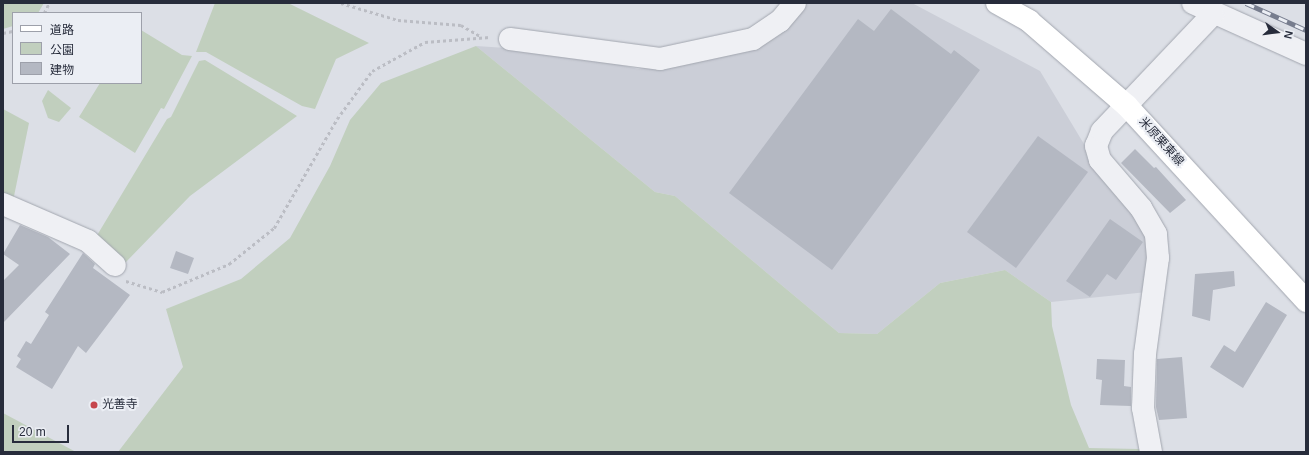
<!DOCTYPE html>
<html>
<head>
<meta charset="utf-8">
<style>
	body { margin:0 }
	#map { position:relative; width:1309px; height:455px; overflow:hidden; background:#dcdfe6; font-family:Helvetica,"Noto Sans JP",sans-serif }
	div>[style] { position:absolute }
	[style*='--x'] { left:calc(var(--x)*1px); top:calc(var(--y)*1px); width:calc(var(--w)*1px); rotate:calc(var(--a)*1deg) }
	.built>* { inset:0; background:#cbced7 }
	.green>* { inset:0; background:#c1cfbe }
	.building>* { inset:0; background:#b4b8c2 }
	.path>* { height:2.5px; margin-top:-1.25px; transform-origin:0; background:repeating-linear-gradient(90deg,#bbbdc4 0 3px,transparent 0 6px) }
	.roads { filter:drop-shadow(0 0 1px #a2a6af) drop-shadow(0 0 1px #a2a6af) }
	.minor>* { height:22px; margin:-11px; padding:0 11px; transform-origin:11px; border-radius:11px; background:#eff0f4 }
	.major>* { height:22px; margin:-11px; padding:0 11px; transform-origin:11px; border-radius:11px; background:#fff }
	.rail>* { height:4.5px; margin-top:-2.25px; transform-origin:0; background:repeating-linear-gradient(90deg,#ebeef4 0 9px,#777d8e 0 18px); box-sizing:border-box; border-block:1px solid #777d8e }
	.dots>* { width:11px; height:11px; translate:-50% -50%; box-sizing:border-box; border:2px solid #ebeef4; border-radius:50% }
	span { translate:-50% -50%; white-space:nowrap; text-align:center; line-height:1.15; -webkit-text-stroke:4px #ebeef4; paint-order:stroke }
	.street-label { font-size:12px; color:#272c3b }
	.poi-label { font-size:12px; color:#272c3b }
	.left { translate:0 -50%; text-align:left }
	.frame { position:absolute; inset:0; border:4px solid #272c3b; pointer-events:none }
	.legend { position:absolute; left:12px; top:12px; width:130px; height:72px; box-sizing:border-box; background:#ebeef4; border:1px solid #9da0aa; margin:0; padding:5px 7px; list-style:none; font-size:12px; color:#272c3b }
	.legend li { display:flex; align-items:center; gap:8px; height:20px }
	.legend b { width:20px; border:1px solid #9da0aa }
	.north { position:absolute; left:1257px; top:12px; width:40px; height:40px; -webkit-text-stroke:3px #ebeef4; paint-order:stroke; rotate:104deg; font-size:11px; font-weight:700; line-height:16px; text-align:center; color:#272c3b }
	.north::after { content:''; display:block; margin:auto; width:14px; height:18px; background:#272c3b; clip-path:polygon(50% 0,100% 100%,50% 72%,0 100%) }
	.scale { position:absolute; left:12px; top:425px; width:57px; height:18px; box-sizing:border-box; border:2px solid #272c3b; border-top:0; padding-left:5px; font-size:12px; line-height:14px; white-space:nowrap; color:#272c3b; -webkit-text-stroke:3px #ebeef4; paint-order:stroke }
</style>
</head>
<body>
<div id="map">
	<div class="built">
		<i style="clip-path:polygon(801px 3px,912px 3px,1040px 71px,1099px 169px,1147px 225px,1147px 292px,1051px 302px,1005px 270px,940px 283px,877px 334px,839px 333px,675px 196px,655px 192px,476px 46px,565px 52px,638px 69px,711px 57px)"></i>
	</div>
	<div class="green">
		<i style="clip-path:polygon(3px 3px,44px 3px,38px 13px,13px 13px,13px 26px,3px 29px)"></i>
		<i style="clip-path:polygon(215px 3px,288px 3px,369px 43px,336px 59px,315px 109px,302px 106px,206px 52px,196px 52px)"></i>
		<i style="clip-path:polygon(141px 30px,182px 55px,192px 56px,164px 109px,161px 108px,135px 153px,79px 117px,100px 83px,141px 83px)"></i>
		<i style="clip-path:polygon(476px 46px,655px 192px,675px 196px,839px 333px,877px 334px,940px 283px,1005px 270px,1051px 302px,1052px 326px,1071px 405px,1089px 448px,1139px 449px,1141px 452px,118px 452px,183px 367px,166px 309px,241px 279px,290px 238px,330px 166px,350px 120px,381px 83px)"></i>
		<i style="clip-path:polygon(205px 60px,297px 116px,190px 196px,125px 263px,93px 242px,167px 119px,171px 117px,199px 61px)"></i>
		<i style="clip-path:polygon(48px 90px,71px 108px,59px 122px,48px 118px,42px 101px)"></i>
		<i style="clip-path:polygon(3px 109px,29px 123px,13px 201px,3px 198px)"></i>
		<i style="clip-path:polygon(3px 413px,76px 452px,3px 452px)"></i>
	</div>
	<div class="building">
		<i style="clip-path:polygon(891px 9px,951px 54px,954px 50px,980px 70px,832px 270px,729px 193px,858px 19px,874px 31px)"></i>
		<i style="clip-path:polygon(1038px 136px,1088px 172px,1016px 268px,967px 232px)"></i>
		<i style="clip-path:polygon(1135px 149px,1154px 168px,1156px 167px,1186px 200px,1170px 213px,1121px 163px)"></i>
		<i style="clip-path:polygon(1110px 219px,1143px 242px,1116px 280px,1107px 274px,1090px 297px,1066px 281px)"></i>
		<i style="clip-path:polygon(20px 225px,48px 237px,70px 254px,3px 323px,3px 281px,19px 265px,3px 254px)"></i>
		<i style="clip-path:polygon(176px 251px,194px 258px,188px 274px,170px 268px)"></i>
		<i style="clip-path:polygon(83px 253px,95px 264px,93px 268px,130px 295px,86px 353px,78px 346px,52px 389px,16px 367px,21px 359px,17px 356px,26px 341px,31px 344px,49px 315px,45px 312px)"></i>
		<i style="clip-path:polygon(1234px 271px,1235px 286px,1213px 290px,1210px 321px,1192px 316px,1195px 274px)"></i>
		<i style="clip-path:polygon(1266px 302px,1287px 315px,1243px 388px,1210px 367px,1224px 345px,1235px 352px)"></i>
		<i style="clip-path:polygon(1182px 357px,1187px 418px,1159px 420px,1156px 407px,1157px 359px)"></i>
		<i style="clip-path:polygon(1097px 359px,1125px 360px,1124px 386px,1131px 387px,1131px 406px,1100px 405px,1102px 380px,1096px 379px)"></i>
	</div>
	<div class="path">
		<i style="--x:341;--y:3;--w:59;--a:16.6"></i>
		<i style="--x:398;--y:20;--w:63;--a:4.5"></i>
		<i style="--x:461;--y:25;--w:22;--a:30"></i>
		<i style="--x:44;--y:13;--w:11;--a:-63"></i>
		<i style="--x:3;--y:33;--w:10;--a:-11"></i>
		<i style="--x:126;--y:281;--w:38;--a:17"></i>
		<i style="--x:162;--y:292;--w:73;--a:-22.7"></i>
		<i style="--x:229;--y:264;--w:58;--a:-38.7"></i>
		<i style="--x:274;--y:228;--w:126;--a:-60"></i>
		<i style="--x:337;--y:119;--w:59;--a:-53.9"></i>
		<i style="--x:372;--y:71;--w:60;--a:-28.7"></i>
		<i style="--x:425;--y:42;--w:65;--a:-4.4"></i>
	</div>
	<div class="roads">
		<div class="minor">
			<i style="--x:1193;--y:3;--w:124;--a:24.3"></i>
			<i style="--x:510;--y:39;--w:151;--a:7.6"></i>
			<i style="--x:660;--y:59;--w:95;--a:-12.1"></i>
			<i style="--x:753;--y:39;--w:32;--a:-34"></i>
			<i style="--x:780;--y:21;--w:23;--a:-50"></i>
			<i style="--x:3;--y:204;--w:93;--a:23.5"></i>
			<i style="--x:88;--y:241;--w:36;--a:42"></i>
			<i style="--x:1151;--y:452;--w:45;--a:-100.3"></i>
			<i style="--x:1143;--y:408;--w:54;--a:-87.9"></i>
			<i style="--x:1145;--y:354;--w:97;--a:-82.3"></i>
			<i style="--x:1158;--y:258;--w:24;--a:-95"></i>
			<i style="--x:1156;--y:234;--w:30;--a:-120"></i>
			<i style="--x:1141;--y:208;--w:63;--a:-130.5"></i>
			<i style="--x:1100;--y:160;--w:15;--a:-106"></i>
			<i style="--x:1096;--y:146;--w:16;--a:-68"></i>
			<i style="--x:1102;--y:131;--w:161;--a:-46.5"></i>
		</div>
		<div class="major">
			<i style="--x:997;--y:3;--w:37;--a:29"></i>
			<i style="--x:1029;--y:21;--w:130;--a:40.9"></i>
			<i style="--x:1127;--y:106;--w:265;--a:47.4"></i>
		</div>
	</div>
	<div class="rail">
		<i style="--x:1246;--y:3;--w:66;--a:24.2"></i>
	</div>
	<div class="dots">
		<i style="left:94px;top:405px;background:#c6464d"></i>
	</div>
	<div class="street-label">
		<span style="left:1161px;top:142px;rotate:48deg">米原栗東線</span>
	</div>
	<div class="poi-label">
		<span class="left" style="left:102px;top:405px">光善寺</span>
	</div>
	<div class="frame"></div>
	<ul class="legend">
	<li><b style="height:5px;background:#fff"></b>道路</li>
	<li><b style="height:11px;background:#c1cfbe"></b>公園</li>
	<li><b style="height:11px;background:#b4b8c2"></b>建物</li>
	</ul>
	<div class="north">N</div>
	<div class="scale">20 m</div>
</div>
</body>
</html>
